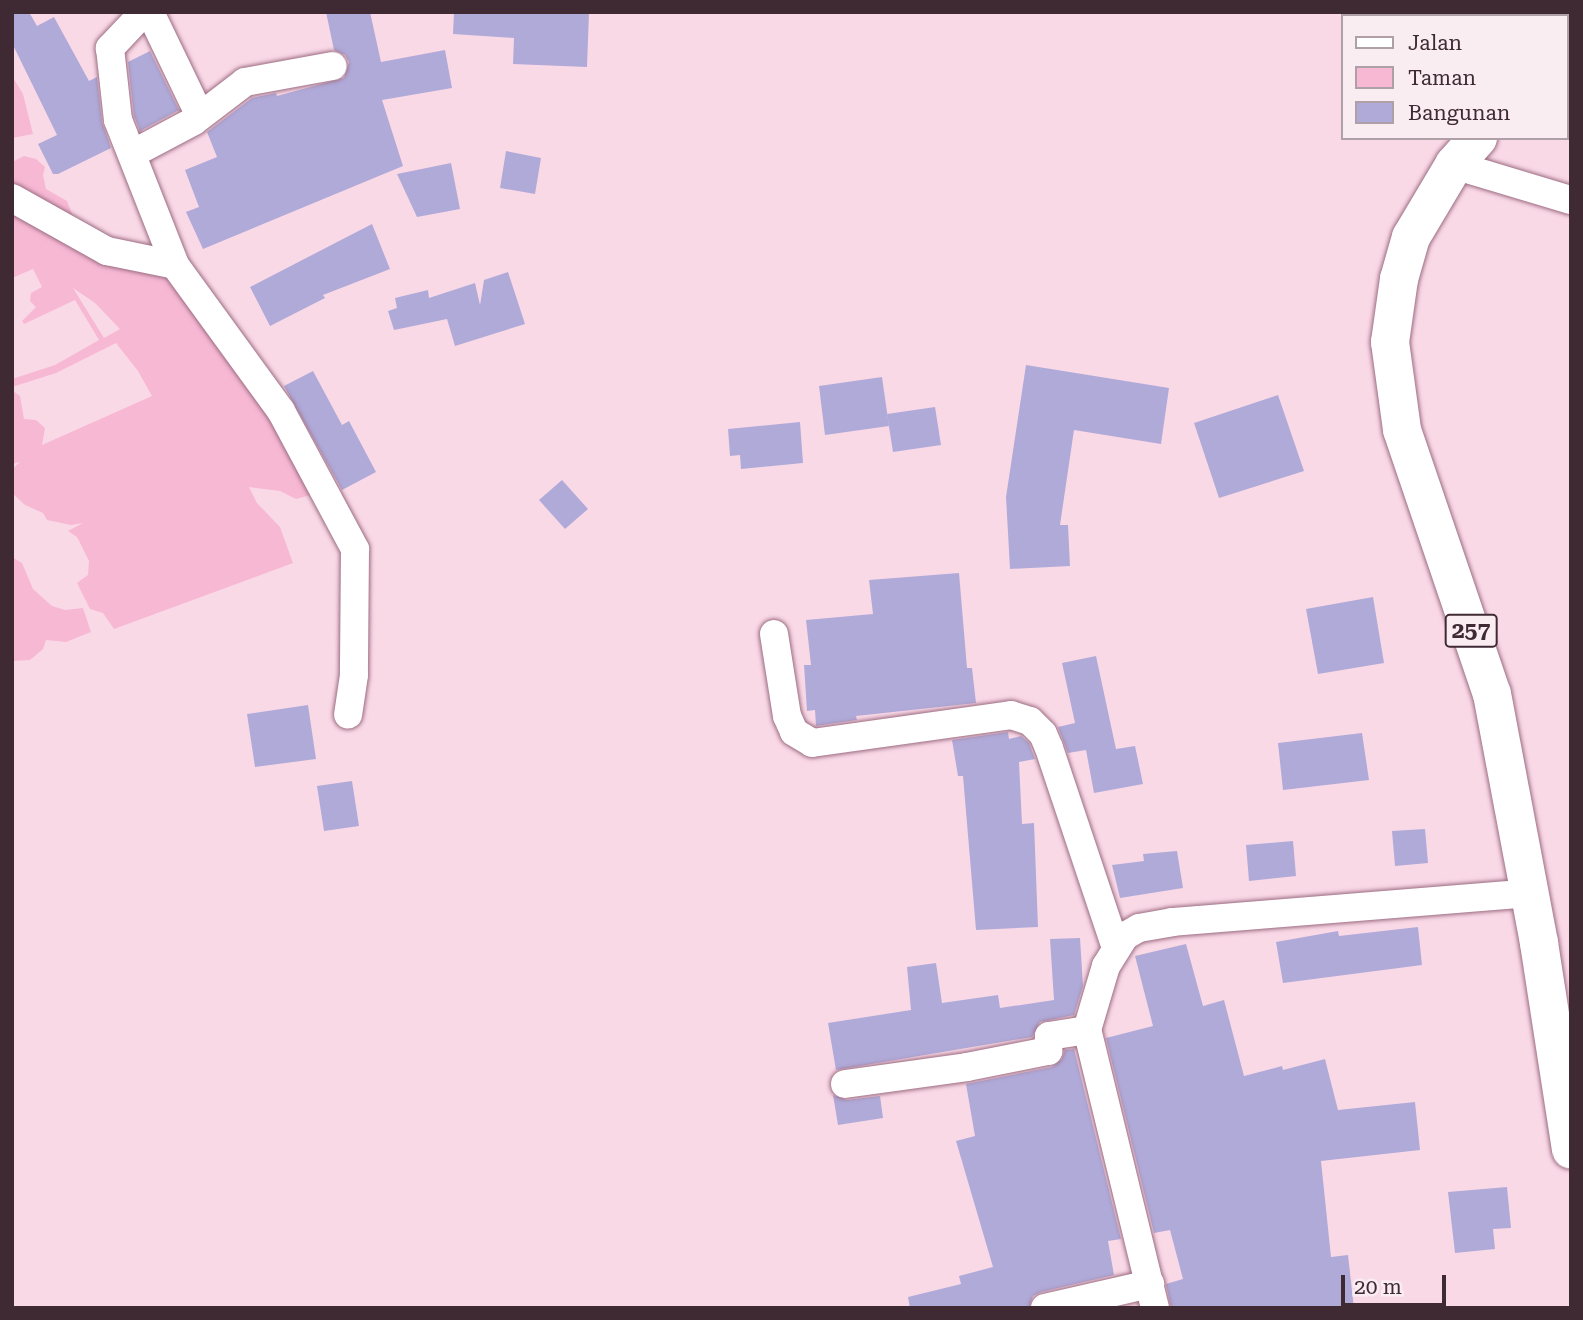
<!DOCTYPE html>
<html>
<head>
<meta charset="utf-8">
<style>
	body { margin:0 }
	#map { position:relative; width:1583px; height:1320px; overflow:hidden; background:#fad9e7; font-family:"Roboto Serif",serif }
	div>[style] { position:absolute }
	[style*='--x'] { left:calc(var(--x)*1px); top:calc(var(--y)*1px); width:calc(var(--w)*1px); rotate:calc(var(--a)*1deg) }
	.green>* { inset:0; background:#f7b8d4 }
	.building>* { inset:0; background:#b0aad9 }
	.roads { filter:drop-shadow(0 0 2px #9c6c82) drop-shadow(0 0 2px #9c6c82) }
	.minor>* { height:28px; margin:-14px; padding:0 14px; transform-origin:14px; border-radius:14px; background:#fff }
	.primary>* { height:38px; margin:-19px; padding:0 19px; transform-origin:19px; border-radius:19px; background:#fff }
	span { translate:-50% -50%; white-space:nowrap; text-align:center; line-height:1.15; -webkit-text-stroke:6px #f9edf2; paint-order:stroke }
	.shield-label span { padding:2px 5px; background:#f9edf2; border:2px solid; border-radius:5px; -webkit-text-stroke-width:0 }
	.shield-label { font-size:23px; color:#3f2a33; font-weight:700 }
	.frame { position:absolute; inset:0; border:14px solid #3f2a33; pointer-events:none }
	.legend { position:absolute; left:1341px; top:14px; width:228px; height:126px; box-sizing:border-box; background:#f9edf2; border:2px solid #af9fa6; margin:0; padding:9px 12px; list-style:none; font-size:21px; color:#3f2a33 }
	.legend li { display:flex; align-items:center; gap:14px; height:35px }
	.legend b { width:35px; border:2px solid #af9fa6 }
	.scale { position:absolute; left:1341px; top:1275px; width:105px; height:32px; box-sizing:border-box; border:4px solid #3f2a33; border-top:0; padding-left:9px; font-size:21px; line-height:24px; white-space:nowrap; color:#3f2a33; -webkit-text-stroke:5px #f9edf2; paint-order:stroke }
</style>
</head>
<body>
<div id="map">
	<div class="green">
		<i style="clip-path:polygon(12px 76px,23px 94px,33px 134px,12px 138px)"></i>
		<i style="clip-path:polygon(evenodd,24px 156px,36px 159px,45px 167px,43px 175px,46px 189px,67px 201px,74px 219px,75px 232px,175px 265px,318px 493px,296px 499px,280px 491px,249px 487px,257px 503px,280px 527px,293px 563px,114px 629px,103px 613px,90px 609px,77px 583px,88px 575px,89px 561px,77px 537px,68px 531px,83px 523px,71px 525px,47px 520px,43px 513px,25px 505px,12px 493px,12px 469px,20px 462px,12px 464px,12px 390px,20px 396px,24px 419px,36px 420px,45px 428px,42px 445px,152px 396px,138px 371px,116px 343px,56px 373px,12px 387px,12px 379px,55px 365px,99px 340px,75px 300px,24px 324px,22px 321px,36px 307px,30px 301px,31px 293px,42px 287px,33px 269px,12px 278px,12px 162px,24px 156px,73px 288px,95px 303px,120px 329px,104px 338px,73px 288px)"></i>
		<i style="clip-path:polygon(12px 557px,22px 563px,33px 589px,52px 606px,65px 610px,83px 608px,91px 632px,66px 642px,46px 640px,43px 649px,30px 660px,12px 661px)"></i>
	</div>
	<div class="building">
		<i style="clip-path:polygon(12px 12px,29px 12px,37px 26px,54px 17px,89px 81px,97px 77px,102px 122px,111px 148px,58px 174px,53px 174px,38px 144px,57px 135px,12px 43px)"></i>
		<i style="clip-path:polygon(326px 12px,370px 12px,381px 62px,445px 50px,452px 88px,382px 100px,403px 166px,203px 249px,186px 212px,199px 207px,185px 170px,217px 157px,207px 132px,252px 98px,276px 93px,277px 96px,344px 78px,349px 62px,345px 55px,334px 50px)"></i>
		<i style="clip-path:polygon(454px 12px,589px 12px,587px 67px,513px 64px,514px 38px,453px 34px)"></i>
		<i style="clip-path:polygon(150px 51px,179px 110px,140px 131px,134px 116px,128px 62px)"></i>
		<i style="clip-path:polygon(506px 151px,541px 158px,535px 194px,500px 188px)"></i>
		<i style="clip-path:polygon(451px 163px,460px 209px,417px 217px,397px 174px)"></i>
		<i style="clip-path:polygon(372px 224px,390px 269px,323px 295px,325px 298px,270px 326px,250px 287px)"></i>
		<i style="clip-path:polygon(508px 272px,525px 324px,455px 346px,447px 319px,394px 330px,388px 311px,397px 308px,395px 298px,428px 290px,429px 298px,475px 283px,480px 305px,484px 280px)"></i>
		<i style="clip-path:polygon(1026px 365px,1169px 388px,1161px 444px,1074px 430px,1060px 525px,1068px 525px,1070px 566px,1010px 569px,1006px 497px)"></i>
		<i style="clip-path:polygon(313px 371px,342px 425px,349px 421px,376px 472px,342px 490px,284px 386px)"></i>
		<i style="clip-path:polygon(882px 377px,889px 426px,825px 435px,819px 386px)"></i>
		<i style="clip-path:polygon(1278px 395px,1304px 471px,1219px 498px,1194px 423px)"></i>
		<i style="clip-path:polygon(935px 407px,941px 445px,893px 452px,887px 414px)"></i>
		<i style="clip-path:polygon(800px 422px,803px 463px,741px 469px,740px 455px,730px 456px,728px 429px)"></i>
		<i style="clip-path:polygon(562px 480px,588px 509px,565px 529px,539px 500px)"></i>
		<i style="clip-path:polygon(959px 573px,967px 668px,972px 668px,976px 703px,856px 716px,857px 720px,816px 726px,815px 710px,807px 711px,804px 665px,811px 665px,806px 620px,873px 614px,869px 580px)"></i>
		<i style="clip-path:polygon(1373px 597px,1384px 663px,1318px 674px,1306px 609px)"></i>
		<i style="clip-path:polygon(1096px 656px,1116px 749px,1135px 746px,1143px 784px,1094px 793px,1086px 750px,1068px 753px,1058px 727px,1075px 723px,1062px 663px)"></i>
		<i style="clip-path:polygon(308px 705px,316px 759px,255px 767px,247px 714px)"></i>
		<i style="clip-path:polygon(1008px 732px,1009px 739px,1021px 736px,1029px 743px,1035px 759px,1019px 762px,1022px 824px,1034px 823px,1038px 927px,976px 930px,963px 776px,958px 776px,952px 740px)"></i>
		<i style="clip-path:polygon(1362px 733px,1369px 780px,1283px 790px,1278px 743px)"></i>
		<i style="clip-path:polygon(352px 781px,359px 826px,324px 831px,317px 786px)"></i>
		<i style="clip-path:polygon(1425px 829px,1428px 863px,1395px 866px,1392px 831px)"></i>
		<i style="clip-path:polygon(1293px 841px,1296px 876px,1249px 881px,1246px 845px)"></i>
		<i style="clip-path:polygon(1177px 851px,1183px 888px,1120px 898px,1112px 865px,1144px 861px,1143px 854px)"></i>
		<i style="clip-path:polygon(1418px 927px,1422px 965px,1283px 983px,1276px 942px,1338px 931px,1339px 936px)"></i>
		<i style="clip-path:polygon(1080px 938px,1083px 986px,1074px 1015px,1040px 1022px,1032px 1037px,836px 1070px,828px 1023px,911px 1010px,907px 967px,936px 963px,942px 1003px,998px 995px,1000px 1008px,1054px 1000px,1050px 939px)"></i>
		<i style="clip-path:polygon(1186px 944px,1203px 1006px,1224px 1000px,1244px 1076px,1282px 1066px,1283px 1070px,1325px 1059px,1338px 1110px,1415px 1102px,1420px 1150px,1321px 1161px,1331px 1257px,1348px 1255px,1354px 1308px,1171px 1308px,1166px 1284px,1183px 1279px,1170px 1230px,1154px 1233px,1106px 1038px,1153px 1026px,1135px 956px)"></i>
		<i style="clip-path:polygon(1074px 1049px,1121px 1239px,1108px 1241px,1114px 1275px,1041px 1292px,1033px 1296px,1029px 1308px,910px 1308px,908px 1297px,961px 1284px,959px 1276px,993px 1267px,956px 1141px,975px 1136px,966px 1084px,1052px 1067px,1062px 1059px,1065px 1050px)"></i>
		<i style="clip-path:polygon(833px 1095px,847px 1100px,880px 1096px,883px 1118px,838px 1125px)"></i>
		<i style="clip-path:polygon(1507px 1187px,1511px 1228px,1493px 1229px,1495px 1249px,1455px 1253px,1448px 1192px)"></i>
	</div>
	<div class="roads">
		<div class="minor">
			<i style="--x:144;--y:12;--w:50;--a:133.4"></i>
			<i style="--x:110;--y:48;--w:72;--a:83.7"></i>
			<i style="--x:118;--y:120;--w:156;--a:68.5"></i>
			<i style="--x:175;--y:265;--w:180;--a:54"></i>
			<i style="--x:281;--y:411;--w:157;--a:61.8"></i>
			<i style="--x:355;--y:549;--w:126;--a:90.5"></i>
			<i style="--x:354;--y:675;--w:40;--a:98.5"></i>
			<i style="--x:150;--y:12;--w:115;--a:64.3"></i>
			<i style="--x:132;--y:154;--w:70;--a:-28"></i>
			<i style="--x:194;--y:121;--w:64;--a:-37.4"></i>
			<i style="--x:245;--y:82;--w:89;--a:-10.3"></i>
			<i style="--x:1454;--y:165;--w:122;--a:16.7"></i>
			<i style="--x:12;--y:198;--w:109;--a:29.2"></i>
			<i style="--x:107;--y:251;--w:69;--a:11.6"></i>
			<i style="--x:774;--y:634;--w:83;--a:81"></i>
			<i style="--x:787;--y:716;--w:17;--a:66"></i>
			<i style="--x:794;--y:732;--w:21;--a:31"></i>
			<i style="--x:812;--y:743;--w:201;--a:-8"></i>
			<i style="--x:1011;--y:715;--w:20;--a:18"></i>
			<i style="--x:1030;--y:721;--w:18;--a:45"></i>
			<i style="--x:1043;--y:734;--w:15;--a:67"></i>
			<i style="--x:1049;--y:748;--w:211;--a:71.5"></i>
			<i style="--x:845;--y:1084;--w:123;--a:-7.9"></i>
			<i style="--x:967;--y:1067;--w:83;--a:-11.2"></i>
			<i style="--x:1048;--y:1051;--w:15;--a:-86"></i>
			<i style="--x:1049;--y:1036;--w:38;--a:-9"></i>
			<i style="--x:1045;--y:1308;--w:108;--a:-12.9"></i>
			<i style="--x:1155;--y:1308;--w:286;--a:-103.7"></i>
			<i style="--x:1087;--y:1030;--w:67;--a:-73.5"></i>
			<i style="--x:1106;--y:966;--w:36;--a:-58"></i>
			<i style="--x:1125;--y:936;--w:16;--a:-30"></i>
			<i style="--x:1139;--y:928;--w:34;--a:-10"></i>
			<i style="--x:1172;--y:922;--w:358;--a:-4.6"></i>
		</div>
		<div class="primary">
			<i style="--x:1567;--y:16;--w:5;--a:-53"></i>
			<i style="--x:1478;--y:138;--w:36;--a:132"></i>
			<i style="--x:1454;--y:165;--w:84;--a:120.8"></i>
			<i style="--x:1411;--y:237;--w:44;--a:105.9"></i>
			<i style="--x:1399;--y:279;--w:64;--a:98.1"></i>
			<i style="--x:1390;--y:342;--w:89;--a:82.2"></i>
			<i style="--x:1402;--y:430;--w:279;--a:71.2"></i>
			<i style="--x:1492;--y:694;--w:253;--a:79.3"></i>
			<i style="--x:1539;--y:943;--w:209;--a:81.2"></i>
		</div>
	</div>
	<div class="shield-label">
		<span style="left:1471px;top:631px">257</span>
	</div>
	<div class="frame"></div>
	<ul class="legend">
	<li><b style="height:9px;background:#fff"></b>Jalan</li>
	<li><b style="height:19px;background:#f7b8d4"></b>Taman</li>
	<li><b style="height:19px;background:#b0aad9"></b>Bangunan</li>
	</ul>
	<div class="scale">20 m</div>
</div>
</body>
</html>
